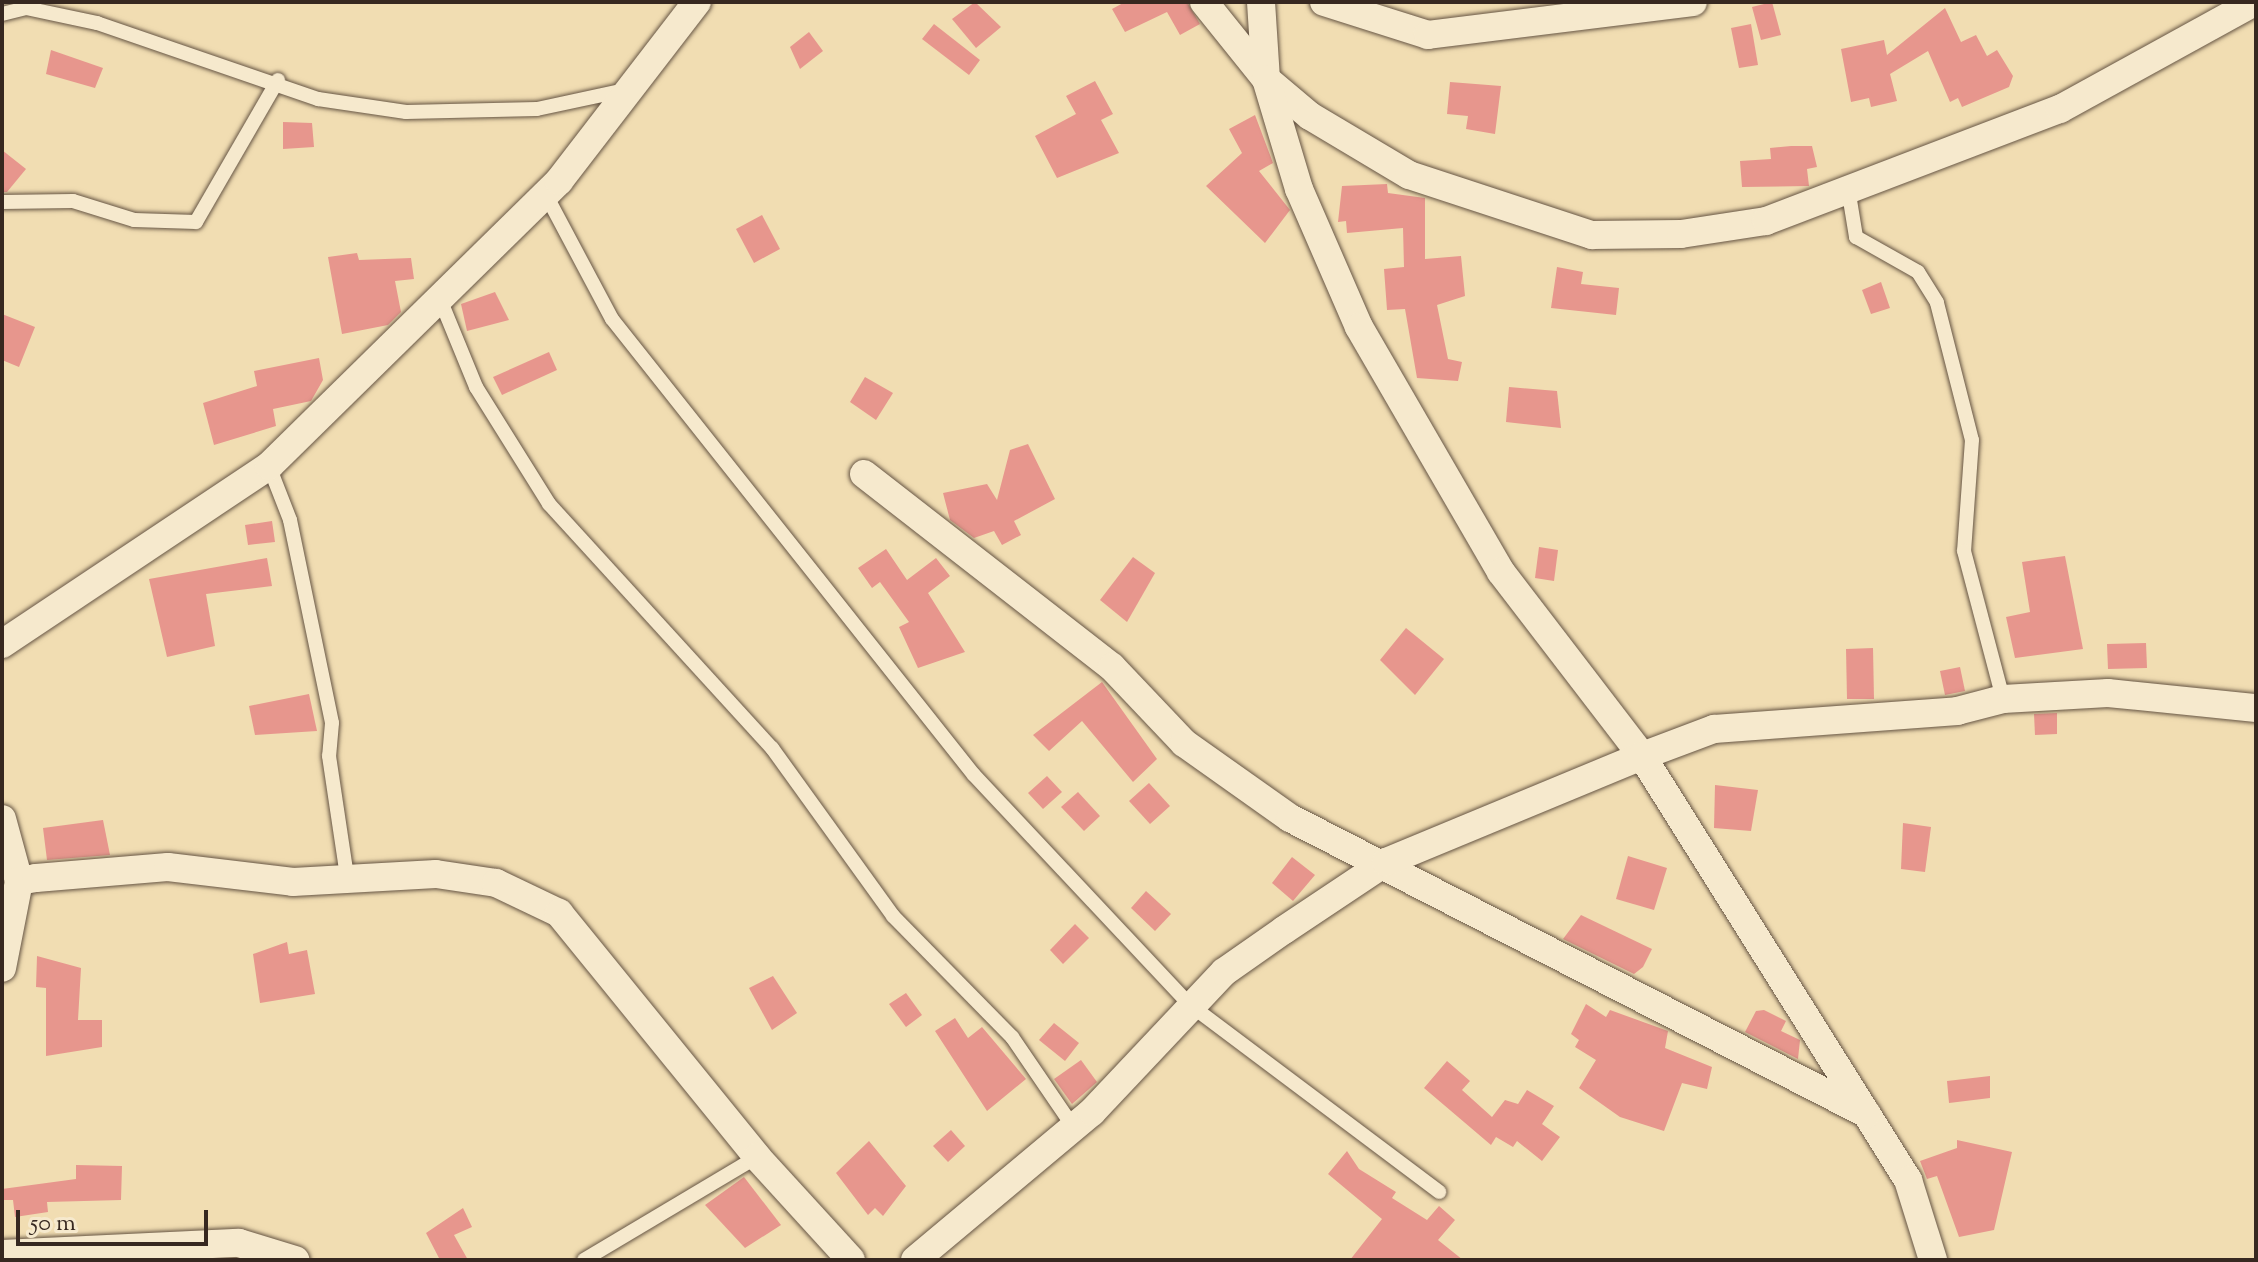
<!DOCTYPE html>
<html>
<head>
<meta charset="utf-8">
<style>
	body { margin:0 }
	#map { position:relative; width:2258px; height:1262px; overflow:hidden; background:#f1ddb2; font-family:"Sorts Mill Goudy",serif }
	div>[style] { position:absolute }
	[style*='--x'] { left:calc(var(--x)*1px); top:calc(var(--y)*1px); width:calc(var(--w)*1px); rotate:calc(var(--a)*1deg) }
	.building>* { inset:0; background:#e7968d }
	.roads { filter:drop-shadow(0 0 2px #654) drop-shadow(0 0 2px #654) }
	.service>* { height:14px; margin:-7px; padding:0 7px; transform-origin:7px; border-radius:7px; background:#f6e9cd }
	.minor>* { height:28px; margin:-14px; padding:0 14px; transform-origin:14px; border-radius:14px; background:#f6e9cd }
	span { translate:-50% -50%; white-space:nowrap; text-align:center; line-height:1.15; -webkit-text-stroke:6px #f6e9cd; paint-order:stroke }
	.frame { position:absolute; inset:0; border:4px solid #372820; pointer-events:none }
	.scale { position:absolute; left:16px; top:1210px; width:192px; height:36px; box-sizing:border-box; border:4px solid #372820; border-top:0; padding-left:10px; font-size:24px; line-height:28px; white-space:nowrap; color:#372820; -webkit-text-stroke:6px #f6e9cd; paint-order:stroke }
</style>
</head>
<body>
<div id="map">
	<div class="building">
		<i style="clip-path:polygon(975px 2px,1001px 27px,976px 48px,952px 19px)"></i>
		<i style="clip-path:polygon(1125px 2px,1187px 2px,1200px 24px,1180px 35px,1167px 12px,1125px 32px,1112px 9px)"></i>
		<i style="clip-path:polygon(1772px 2px,1781px 35px,1761px 40px,1752px 7px)"></i>
		<i style="clip-path:polygon(1945px 8px,1961px 42px,1976px 35px,1987px 56px,1997px 50px,2013px 76px,2009px 87px,1962px 107px,1958px 98px,1950px 102px,1928px 51px,1890px 74px,1897px 101px,1871px 107px,1869px 98px,1851px 102px,1841px 49px,1884px 40px,1887px 55px)"></i>
		<i style="clip-path:polygon(934px 24px,980px 60px,969px 75px,922px 39px)"></i>
		<i style="clip-path:polygon(1751px 24px,1758px 65px,1739px 68px,1731px 28px)"></i>
		<i style="clip-path:polygon(809px 32px,823px 51px,800px 69px,790px 47px)"></i>
		<i style="clip-path:polygon(51px 50px,103px 68px,95px 88px,46px 74px)"></i>
		<i style="clip-path:polygon(1095px 81px,1113px 114px,1101px 120px,1119px 153px,1057px 178px,1035px 136px,1076px 114px,1066px 96px)"></i>
		<i style="clip-path:polygon(1450px 82px,1501px 86px,1495px 134px,1466px 129px,1468px 116px,1447px 114px)"></i>
		<i style="clip-path:polygon(1255px 115px,1273px 163px,1259px 171px,1290px 210px,1265px 243px,1206px 186px,1242px 153px,1229px 129px)"></i>
		<i style="clip-path:polygon(283px 122px,312px 123px,314px 147px,283px 149px)"></i>
		<i style="clip-path:polygon(1791px 146px,1812px 146px,1817px 167px,1807px 169px,1809px 186px,1742px 187px,1740px 161px,1771px 159px,1770px 148px)"></i>
		<i style="clip-path:polygon(2px 150px,26px 169px,7px 192px,2px 192px)"></i>
		<i style="clip-path:polygon(1387px 184px,1388px 193px,1425px 198px,1425px 259px,1461px 256px,1465px 296px,1437px 305px,1448px 359px,1462px 362px,1458px 381px,1417px 378px,1405px 309px,1387px 310px,1384px 269px,1404px 267px,1403px 228px,1347px 233px,1346px 221px,1338px 222px,1342px 186px)"></i>
		<i style="clip-path:polygon(762px 215px,780px 249px,754px 263px,736px 229px)"></i>
		<i style="clip-path:polygon(357px 253px,359px 260px,411px 258px,414px 279px,395px 281px,401px 312px,388px 325px,342px 334px,328px 257px)"></i>
		<i style="clip-path:polygon(1557px 267px,1583px 272px,1581px 284px,1619px 288px,1616px 315px,1551px 308px)"></i>
		<i style="clip-path:polygon(1881px 282px,1890px 308px,1871px 314px,1862px 290px)"></i>
		<i style="clip-path:polygon(495px 292px,509px 320px,467px 331px,461px 304px)"></i>
		<i style="clip-path:polygon(2px 314px,35px 327px,19px 367px,2px 360px)"></i>
		<i style="clip-path:polygon(549px 352px,557px 370px,502px 395px,493px 377px)"></i>
		<i style="clip-path:polygon(319px 358px,323px 380px,311px 401px,273px 409px,276px 426px,214px 445px,203px 403px,257px 386px,254px 371px)"></i>
		<i style="clip-path:polygon(865px 377px,893px 393px,876px 420px,850px 402px)"></i>
		<i style="clip-path:polygon(1509px 387px,1557px 391px,1561px 428px,1506px 422px)"></i>
		<i style="clip-path:polygon(1028px 444px,1055px 499px,1014px 521px,1021px 535px,1002px 545px,994px 531px,974px 538px,950px 520px,943px 493px,987px 484px,997px 500px,1010px 450px)"></i>
		<i style="clip-path:polygon(272px 521px,275px 542px,248px 545px,245px 525px)"></i>
		<i style="clip-path:polygon(1539px 547px,1558px 550px,1554px 581px,1535px 578px)"></i>
		<i style="clip-path:polygon(886px 549px,907px 580px,936px 558px,950px 576px,928px 593px,965px 652px,918px 668px,899px 627px,909px 622px,880px 582px,872px 588px,858px 568px)"></i>
		<i style="clip-path:polygon(2065px 556px,2083px 649px,2015px 658px,2006px 617px,2030px 612px,2022px 562px)"></i>
		<i style="clip-path:polygon(1133px 557px,1155px 573px,1127px 622px,1100px 600px)"></i>
		<i style="clip-path:polygon(267px 558px,272px 586px,206px 594px,215px 646px,167px 657px,149px 579px)"></i>
		<i style="clip-path:polygon(1406px 628px,1444px 659px,1415px 695px,1380px 660px)"></i>
		<i style="clip-path:polygon(2146px 643px,2147px 668px,2108px 669px,2107px 644px)"></i>
		<i style="clip-path:polygon(1873px 648px,1874px 699px,1847px 699px,1846px 649px)"></i>
		<i style="clip-path:polygon(1960px 667px,1965px 691px,1945px 695px,1940px 671px)"></i>
		<i style="clip-path:polygon(1102px 682px,1157px 759px,1133px 782px,1082px 721px,1049px 751px,1033px 735px)"></i>
		<i style="clip-path:polygon(309px 694px,317px 731px,255px 735px,249px 706px)"></i>
		<i style="clip-path:polygon(2057px 713px,2057px 734px,2035px 735px,2034px 714px)"></i>
		<i style="clip-path:polygon(1047px 776px,1062px 792px,1043px 809px,1028px 793px)"></i>
		<i style="clip-path:polygon(1149px 783px,1170px 806px,1150px 824px,1129px 801px)"></i>
		<i style="clip-path:polygon(1715px 785px,1758px 790px,1751px 831px,1714px 828px)"></i>
		<i style="clip-path:polygon(1078px 792px,1100px 816px,1084px 831px,1061px 807px)"></i>
		<i style="clip-path:polygon(103px 820px,110px 855px,47px 860px,43px 828px)"></i>
		<i style="clip-path:polygon(1903px 823px,1931px 827px,1925px 872px,1901px 869px)"></i>
		<i style="clip-path:polygon(1628px 856px,1667px 868px,1654px 910px,1616px 899px)"></i>
		<i style="clip-path:polygon(1292px 857px,1315px 875px,1293px 901px,1272px 883px)"></i>
		<i style="clip-path:polygon(1146px 891px,1171px 914px,1155px 931px,1131px 908px)"></i>
		<i style="clip-path:polygon(1581px 915px,1652px 949px,1643px 967px,1634px 974px,1563px 939px)"></i>
		<i style="clip-path:polygon(1075px 924px,1089px 938px,1063px 964px,1050px 950px)"></i>
		<i style="clip-path:polygon(287px 942px,289px 954px,307px 950px,315px 994px,260px 1003px,253px 954px)"></i>
		<i style="clip-path:polygon(37px 956px,81px 968px,78px 1020px,102px 1020px,102px 1047px,46px 1056px,46px 988px,36px 987px)"></i>
		<i style="clip-path:polygon(773px 976px,797px 1013px,772px 1030px,749px 988px)"></i>
		<i style="clip-path:polygon(906px 993px,922px 1015px,906px 1027px,889px 1004px)"></i>
		<i style="clip-path:polygon(1586px 1004px,1606px 1017px,1610px 1010px,1668px 1031px,1665px 1048px,1712px 1067px,1707px 1089px,1682px 1083px,1664px 1131px,1620px 1117px,1579px 1088px,1596px 1060px,1575px 1047px,1579px 1040px,1571px 1034px)"></i>
		<i style="clip-path:polygon(1764px 1010px,1786px 1021px,1781px 1031px,1800px 1040px,1798px 1059px,1745px 1032px,1756px 1011px)"></i>
		<i style="clip-path:polygon(955px 1018px,968px 1038px,982px 1027px,1026px 1079px,987px 1111px,935px 1031px)"></i>
		<i style="clip-path:polygon(1054px 1023px,1079px 1043px,1065px 1061px,1039px 1040px)"></i>
		<i style="clip-path:polygon(1081px 1060px,1097px 1082px,1072px 1104px,1054px 1079px)"></i>
		<i style="clip-path:polygon(1447px 1061px,1470px 1081px,1462px 1090px,1492px 1117px,1505px 1100px,1518px 1104px,1527px 1090px,1554px 1106px,1542px 1124px,1560px 1137px,1542px 1161px,1517px 1141px,1513px 1147px,1496px 1137px,1491px 1145px,1424px 1088px)"></i>
		<i style="clip-path:polygon(1990px 1076px,1990px 1098px,1949px 1103px,1947px 1081px)"></i>
		<i style="clip-path:polygon(951px 1130px,965px 1146px,948px 1162px,933px 1146px)"></i>
		<i style="clip-path:polygon(1957px 1140px,2012px 1152px,1994px 1230px,1959px 1237px,1937px 1176px,1927px 1179px,1920px 1161px,1957px 1148px)"></i>
		<i style="clip-path:polygon(869px 1141px,906px 1186px,883px 1216px,875px 1208px,868px 1215px,836px 1173px)"></i>
		<i style="clip-path:polygon(1347px 1151px,1359px 1169px,1396px 1192px,1392px 1198px,1427px 1220px,1439px 1206px,1455px 1220px,1438px 1240px,1463px 1260px,1350px 1260px,1382px 1219px,1328px 1174px)"></i>
		<i style="clip-path:polygon(76px 1165px,122px 1166px,121px 1200px,47px 1202px,48px 1212px,15px 1217px,13px 1200px,2px 1200px,2px 1189px,76px 1179px)"></i>
		<i style="clip-path:polygon(744px 1177px,781px 1225px,745px 1248px,705px 1205px)"></i>
		<i style="clip-path:polygon(463px 1208px,472px 1227px,454px 1235px,468px 1260px,440px 1260px,426px 1233px)"></i>
	</div>
	<div class="roads">
		<div class="service">
			<i style="--x:2;--y:14;--w:25;--a:-14"></i>
			<i style="--x:26;--y:8;--w:73;--a:11.9"></i>
			<i style="--x:97;--y:23;--w:234;--a:19"></i>
			<i style="--x:318;--y:99;--w:89;--a:8.4"></i>
			<i style="--x:406;--y:112;--w:131;--a:-1.3"></i>
			<i style="--x:537;--y:109;--w:91;--a:-12.1"></i>
			<i style="--x:1848;--y:188;--w:50;--a:80.7"></i>
			<i style="--x:1856;--y:237;--w:71;--a:29.4"></i>
			<i style="--x:1918;--y:272;--w:36;--a:58"></i>
			<i style="--x:1937;--y:303;--w:141;--a:75.7"></i>
			<i style="--x:1972;--y:440;--w:111;--a:94.1"></i>
			<i style="--x:1964;--y:551;--w:153;--a:75.2"></i>
			<i style="--x:546;--y:195;--w:140;--a:62"></i>
			<i style="--x:612;--y:319;--w:582;--a:51.56"></i>
			<i style="--x:974;--y:775;--w:314;--a:46.8"></i>
			<i style="--x:1189;--y:1004;--w:313;--a:36.9"></i>
			<i style="--x:2;--y:202;--w:71;--a:-0.8"></i>
			<i style="--x:73;--y:201;--w:64;--a:17.3"></i>
			<i style="--x:134;--y:220;--w:62;--a:1.8"></i>
			<i style="--x:196;--y:222;--w:164;--a:-60"></i>
			<i style="--x:442;--y:304;--w:90;--a:67.7"></i>
			<i style="--x:476;--y:387;--w:138;--a:58"></i>
			<i style="--x:549;--y:504;--w:331;--a:47.6"></i>
			<i style="--x:772;--y:748;--w:207;--a:54.2"></i>
			<i style="--x:893;--y:916;--w:170;--a:45.5"></i>
			<i style="--x:1012;--y:1037;--w:110;--a:55.7"></i>
			<i style="--x:269;--y:466;--w:58;--a:68.7"></i>
			<i style="--x:290;--y:520;--w:207;--a:78.3"></i>
			<i style="--x:332;--y:723;--w:33;--a:95"></i>
			<i style="--x:329;--y:756;--w:122;--a:81.5"></i>
			<i style="--x:584;--y:1260;--w:201;--a:-30.8"></i>
		</div>
		<div class="minor">
			<i style="--x:1204;--y:2;--w:99;--a:51.2"></i>
			<i style="--x:1266;--y:79;--w:57;--a:40.1"></i>
			<i style="--x:1310;--y:116;--w:115;--a:30.8"></i>
			<i style="--x:1409;--y:175;--w:193;--a:18.2"></i>
			<i style="--x:1592;--y:235;--w:89;--a:-0.6"></i>
			<i style="--x:1681;--y:234;--w:86;--a:-8.7"></i>
			<i style="--x:1766;--y:221;--w:315;--a:-20.9"></i>
			<i style="--x:2060;--y:109;--w:222;--a:-28.8"></i>
			<i style="--x:1261;--y:2;--w:77;--a:86.3"></i>
			<i style="--x:1266;--y:79;--w:115;--a:73.3"></i>
			<i style="--x:1299;--y:189;--w:150;--a:66.5"></i>
			<i style="--x:1359;--y:327;--w:283;--a:59.9"></i>
			<i style="--x:1501;--y:572;--w:232;--a:52.5"></i>
			<i style="--x:1642;--y:756;--w:501;--a:57.9"></i>
			<i style="--x:1908;--y:1180;--w:84;--a:72.6"></i>
			<i style="--x:1324;--y:2;--w:109;--a:17.6"></i>
			<i style="--x:1428;--y:35;--w:267;--a:-7.1"></i>
			<i style="--x:864;--y:474;--w:314;--a:37.9"></i>
			<i style="--x:1112;--y:667;--w:105;--a:46.5"></i>
			<i style="--x:1184;--y:743;--w:130;--a:35.3"></i>
			<i style="--x:1290;--y:818;--w:648;--a:27.16"></i>
			<i style="--x:2;--y:644;--w:321;--a:-33.7"></i>
			<i style="--x:269;--y:466;--w:407;--a:-44.5"></i>
			<i style="--x:559;--y:181;--w:226;--a:-52.4"></i>
			<i style="--x:2;--y:819;--w:64;--a:74.7"></i>
			<i style="--x:2;--y:968;--w:89;--a:-78.9"></i>
			<i style="--x:19;--y:881;--w:17;--a:-10"></i>
			<i style="--x:36;--y:878;--w:132;--a:-4.8"></i>
			<i style="--x:168;--y:867;--w:126;--a:6.8"></i>
			<i style="--x:293;--y:882;--w:143;--a:-3.2"></i>
			<i style="--x:436;--y:874;--w:61;--a:8.5"></i>
			<i style="--x:496;--y:883;--w:70;--a:25.5"></i>
			<i style="--x:559;--y:913;--w:314;--a:50.9"></i>
			<i style="--x:757;--y:1157;--w:139;--a:47.6"></i>
			<i style="--x:2;--y:1254;--w:237;--a:-2.7"></i>
			<i style="--x:239;--y:1243;--w:59;--a:16.9"></i>
			<i style="--x:915;--y:1260;--w:231;--a:-39.9"></i>
			<i style="--x:1092;--y:1112;--w:192;--a:-46.7"></i>
			<i style="--x:1224;--y:972;--w:73;--a:-35"></i>
			<i style="--x:1284;--y:930;--w:123;--a:-33.7"></i>
			<i style="--x:1386;--y:862;--w:277;--a:-22.5"></i>
			<i style="--x:1642;--y:756;--w:77;--a:-20.6"></i>
			<i style="--x:1714;--y:729;--w:244;--a:-4.2"></i>
			<i style="--x:1957;--y:711;--w:48;--a:-14.6"></i>
			<i style="--x:2003;--y:699;--w:105;--a:-3.3"></i>
			<i style="--x:2108;--y:693;--w:149;--a:5.8"></i>
		</div>
	</div>
	<div class="frame"></div>
	<div class="scale">50 m</div>
</div>
</body>
</html>
